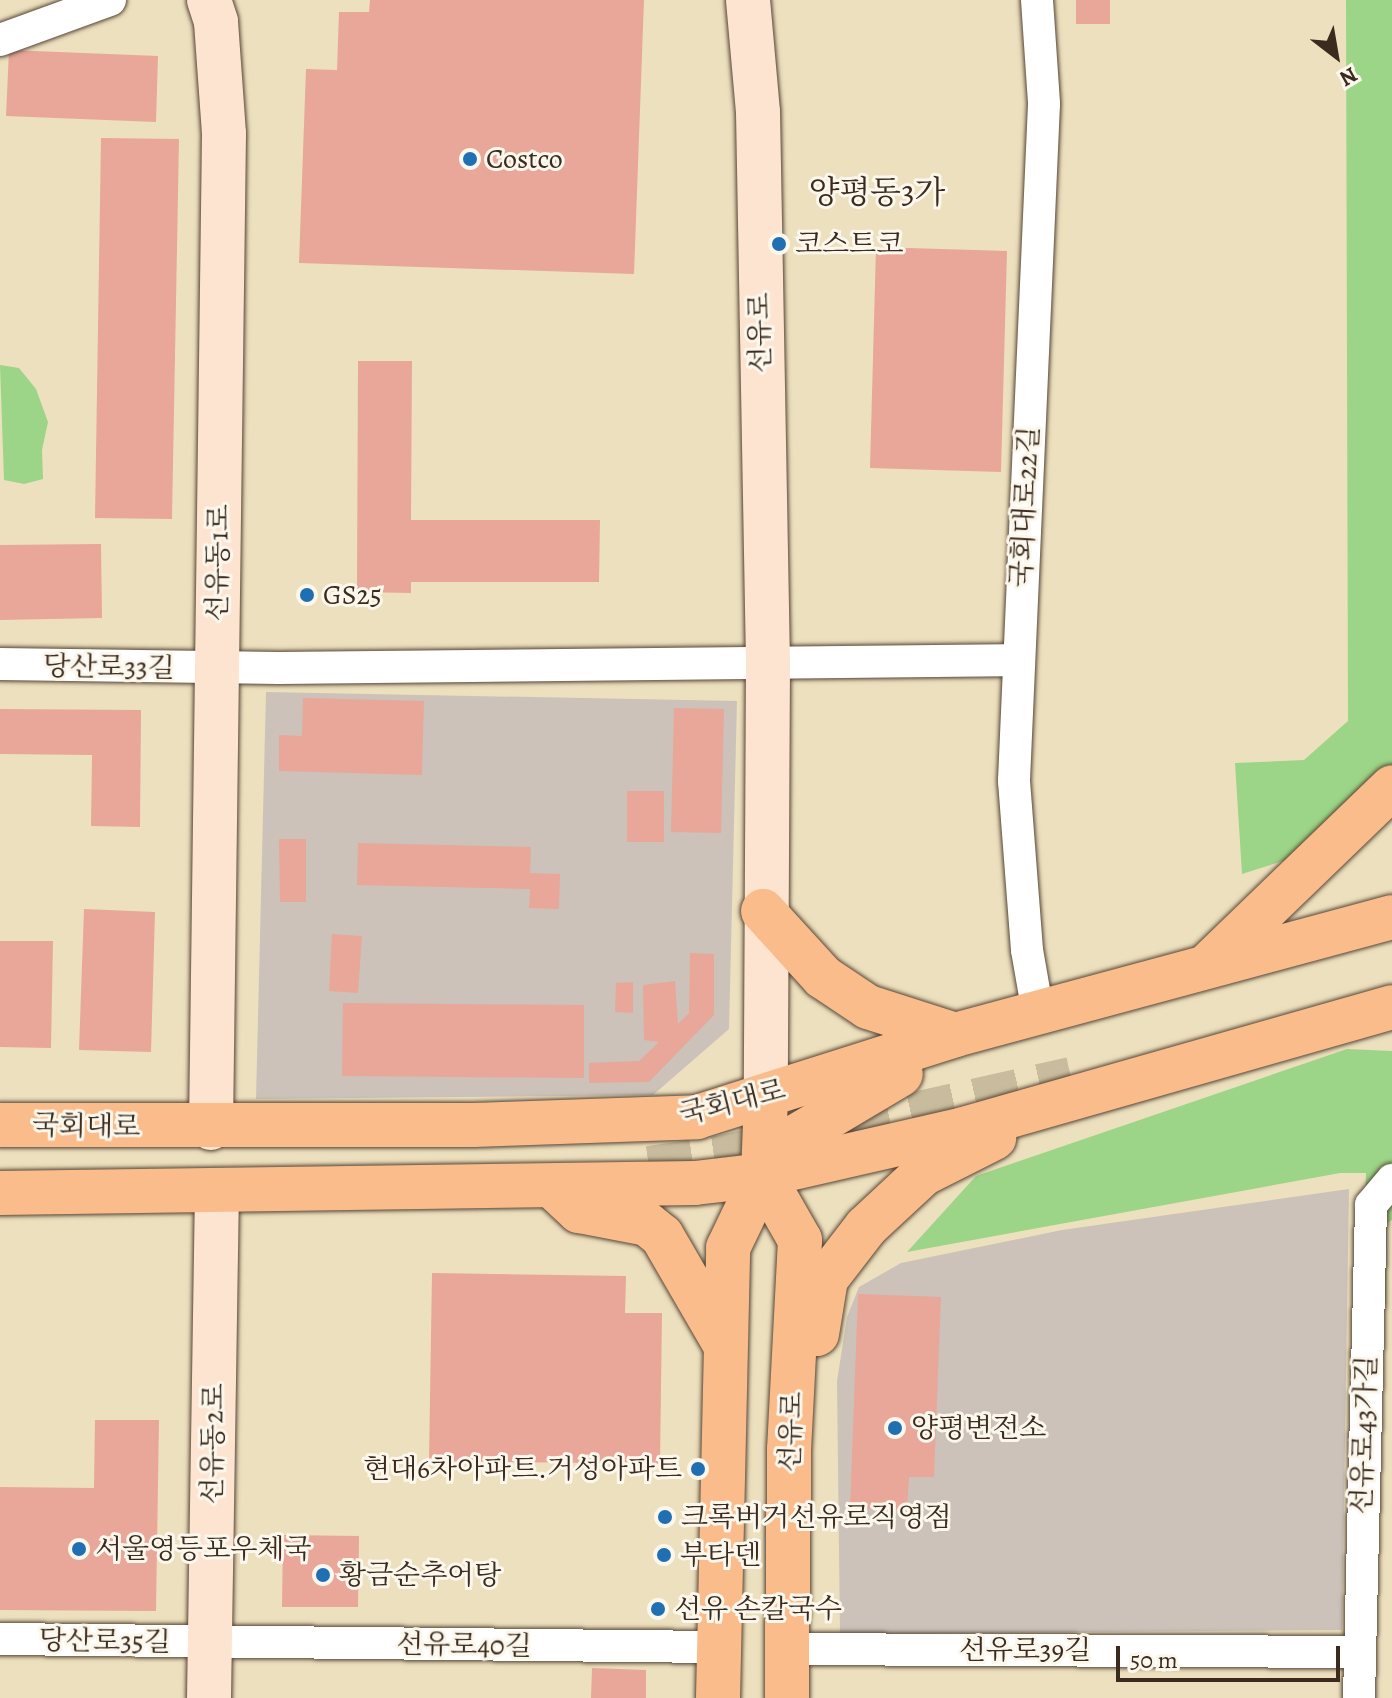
<!DOCTYPE html>
<html>
<head>
<meta charset="utf-8">
<style>
	body { margin:0 }
	#map { position:relative; width:1392px; height:1698px; overflow:hidden; background:#ede0be; font-family:Alegreya,"Noto Serif KR",serif }
	div>[style] { position:absolute }
	[style*='--x'] { left:calc(var(--x)*1px); top:calc(var(--y)*1px); width:calc(var(--w)*1px); rotate:calc(var(--a)*1deg) }
	.industrial>* { inset:0; background:#ccc2b9 }
	.green>* { inset:0; background:#9cd587 }
	.building>* { inset:0; background:#e8a798 }
	.highway-tunnel>* { height:44px; margin-top:-22px; transform-origin:0; background:repeating-linear-gradient(90deg,#c9bc9e 0 44px,transparent 0 66px) }
	.roads { filter:drop-shadow(0 0 2px #564536) drop-shadow(0 0 2px #564536) }
	.street>* { height:32px; margin:-16px; padding:0 16px; transform-origin:16px; border-radius:16px; background:#fff }
	.secondary>* { height:44px; margin:-22px; padding:0 22px; transform-origin:22px; border-radius:22px; background:#fde4d1 }
	.primary>* { height:44px; margin:-22px; padding:0 22px; transform-origin:22px; border-radius:22px; background:#fabc8b }
	.dots>* { width:22px; height:22px; translate:-50% -50%; box-sizing:border-box; border:4px solid #fbf7ec; border-radius:50% }
	span { translate:-50% -50%; white-space:nowrap; text-align:center; line-height:1.15; -webkit-text-stroke:6px #fbf7ec; paint-order:stroke }
	.poi-label { font-size:28px; color:#3b2a1e }
	.left { translate:0 -50%; text-align:left }
	.right { translate:-100% -50%; text-align:right }
	.street-label { font-size:28px; color:#3b2a1e }
	.quarter-label { font-size:32px; color:#3b2a1e }
	.north { position:absolute; left:1296px; top:16px; width:80px; height:80px; -webkit-text-stroke:6px #fbf7ec; paint-order:stroke; rotate:149deg; font-size:22px; font-weight:700; line-height:32px; text-align:center; color:#3b2a1e }
	.north::after { content:''; display:block; margin:auto; width:28px; height:36px; background:#3b2a1e; clip-path:polygon(50% 0,100% 100%,50% 72%,0 100%) }
	.scale { position:absolute; left:1116px; top:1646px; width:224px; height:36px; box-sizing:border-box; border:4px solid #3b2a1e; border-top:0; padding-left:10px; font-size:24px; line-height:28px; white-space:nowrap; color:#3b2a1e; -webkit-text-stroke:6px #fbf7ec; paint-order:stroke }
</style>
</head>
<body>
<div id="map">
	<div class="industrial">
		<i style="clip-path:polygon(266px 692px,737px 701px,729px 1029px,653px 1095px,256px 1099px)"></i>
		<i style="clip-path:polygon(1349px 1189px,1342px 1630px,840px 1634px,837px 1381px,847px 1317px,859px 1287px,901px 1263px,1062px 1230px)"></i>
	</div>
	<div class="green">
		<i style="clip-path:polygon(1346px 0,1392px 0,1392px 767px,1305px 854px,1242px 874px,1235px 763px,1304px 760px,1348px 721px)"></i>
		<i style="clip-path:polygon(0 365px,19px 368px,36px 389px,48px 422px,42px 450px,43px 479px,24px 484px,4px 480px)"></i>
		<i style="clip-path:polygon(1347px 1049px,1392px 1051px,1392px 1220px,1387px 1223px,1386px 1304px,1362px 1303px,1366px 1173px,1340px 1173px,907px 1252px,976px 1176px)"></i>
	</div>
	<div class="building">
		<i style="clip-path:polygon(370px 0,644px 0,634px 274px,299px 263px,306px 69px,337px 70px,339px 12px,369px 12px)"></i>
		<i style="clip-path:polygon(1076px 0,1110px 0,1110px 24px,1076px 24px)"></i>
		<i style="clip-path:polygon(9px 50px,158px 56px,156px 122px,6px 116px)"></i>
		<i style="clip-path:polygon(101px 138px,179px 139px,172px 519px,95px 518px)"></i>
		<i style="clip-path:polygon(876px 247px,1007px 251px,1001px 472px,870px 468px)"></i>
		<i style="clip-path:polygon(358px 361px,412px 361px,411px 520px,600px 520px,599px 582px,411px 582px,411px 593px,357px 592px)"></i>
		<i style="clip-path:polygon(101px 544px,102px 618px,0 620px,0 545px)"></i>
		<i style="clip-path:polygon(303px 698px,424px 701px,422px 775px,279px 771px,279px 735px,302px 736px)"></i>
		<i style="clip-path:polygon(674px 708px,724px 709px,721px 833px,671px 832px)"></i>
		<i style="clip-path:polygon(0 709px,141px 710px,140px 827px,91px 826px,92px 755px,0 754px)"></i>
		<i style="clip-path:polygon(627px 791px,664px 791px,664px 842px,627px 842px)"></i>
		<i style="clip-path:polygon(279px 839px,306px 839px,306px 902px,280px 902px)"></i>
		<i style="clip-path:polygon(358px 843px,531px 847px,530px 873px,560px 874px,559px 909px,529px 908px,530px 889px,357px 885px)"></i>
		<i style="clip-path:polygon(84px 909px,155px 912px,151px 1052px,79px 1050px)"></i>
		<i style="clip-path:polygon(332px 934px,362px 936px,358px 993px,329px 991px)"></i>
		<i style="clip-path:polygon(0 941px,53px 941px,51px 1048px,0 1047px)"></i>
		<i style="clip-path:polygon(690px 953px,714px 954px,714px 1015px,649px 1082px,589px 1083px,589px 1063px,639px 1061px,659px 1042px,644px 1040px,643px 985px,675px 981px,678px 1024px,689px 1013px)"></i>
		<i style="clip-path:polygon(633px 982px,633px 1013px,615px 1012px,616px 983px)"></i>
		<i style="clip-path:polygon(343px 1003px,584px 1005px,584px 1078px,342px 1076px)"></i>
		<i style="clip-path:polygon(432px 1273px,626px 1276px,625px 1313px,662px 1313px,660px 1464px,429px 1461px)"></i>
		<i style="clip-path:polygon(858px 1294px,941px 1297px,934px 1477px,909px 1477px,907px 1510px,850px 1508px)"></i>
		<i style="clip-path:polygon(95px 1420px,159px 1420px,156px 1611px,0 1610px,0 1487px,94px 1488px)"></i>
		<i style="clip-path:polygon(283px 1535px,359px 1536px,358px 1607px,282px 1607px)"></i>
		<i style="clip-path:polygon(592px 1668px,646px 1670px,646px 1698px,591px 1698px)"></i>
	</div>
	<div class="highway-tunnel">
		<i style="--x:649;--y:1168;--w:70;--a:-8.2"></i>
		<i style="--x:718;--y:1158;--w:362;--a:-12.6"></i>
	</div>
	<div class="roads">
		<div class="street">
			<i style="--x:1037;--y:0;--w:104;--a:86.1"></i>
			<i style="--x:1044;--y:104;--w:678;--a:92.54"></i>
			<i style="--x:1014;--y:781;--w:169;--a:85.6"></i>
			<i style="--x:1027;--y:950;--w:64;--a:80.1"></i>
			<i style="--x:0;--y:40;--w:117;--a:-20"></i>
			<i style="--x:0;--y:664;--w:279;--a:0.8"></i>
			<i style="--x:279;--y:668;--w:739;--a:-0.62"></i>
			<i style="--x:0;--y:1639;--w:718;--a:0.64"></i>
			<i style="--x:788;--y:1649;--w:571;--a:0.3"></i>
			<i style="--x:1359;--y:1698;--w:493;--a:-88.6"></i>
			<i style="--x:1371;--y:1205;--w:33;--a:-50"></i>
		</div>
		<div class="secondary">
			<i style="--x:209;--y:0;--w:23;--a:72"></i>
			<i style="--x:216;--y:22;--w:112;--a:85.9"></i>
			<i style="--x:224;--y:134;--w:994;--a:90.75"></i>
			<i style="--x:748;--y:0;--w:112;--a:84.9"></i>
			<i style="--x:758;--y:112;--w:553;--a:88.96"></i>
			<i style="--x:768;--y:665;--w:431;--a:90.3"></i>
			<i style="--x:209;--y:1698;--w:508;--a:-89.1"></i>
		</div>
		<div class="primary">
			<i style="--x:763;--y:911;--w:89;--a:47.7"></i>
			<i style="--x:823;--y:977;--w:54;--a:33.7"></i>
			<i style="--x:868;--y:1007;--w:91;--a:17.8"></i>
			<i style="--x:1210;--y:963;--w:253;--a:-44"></i>
			<i style="--x:0;--y:1125;--w:473;--a:0"></i>
			<i style="--x:473;--y:1125;--w:224;--a:-2"></i>
			<i style="--x:697;--y:1117;--w:271;--a:-17.6"></i>
			<i style="--x:955;--y:1035;--w:453;--a:-15.1"></i>
			<i style="--x:763;--y:1175;--w:75;--a:60.4"></i>
			<i style="--x:800;--y:1240;--w:209;--a:93"></i>
			<i style="--x:789;--y:1449;--w:249;--a:90.5"></i>
			<i style="--x:763;--y:1175;--w:50;--a:-49.9"></i>
			<i style="--x:795;--y:1137;--w:123;--a:-30.7"></i>
			<i style="--x:552;--y:1186;--w:37;--a:43"></i>
			<i style="--x:579;--y:1211;--w:69;--a:10.8"></i>
			<i style="--x:647;--y:1224;--w:19;--a:39"></i>
			<i style="--x:662;--y:1236;--w:124;--a:59.9"></i>
			<i style="--x:0;--y:1193;--w:695;--a:-0.82"></i>
			<i style="--x:695;--y:1183;--w:68;--a:-6.7"></i>
			<i style="--x:763;--y:1175;--w:206;--a:-12.9"></i>
			<i style="--x:964;--y:1129;--w:445;--a:-15.9"></i>
			<i style="--x:817;--y:1334;--w:56;--a:-80.7"></i>
			<i style="--x:826;--y:1279;--w:66;--a:-52.4"></i>
			<i style="--x:866;--y:1227;--w:78;--a:-42.9"></i>
			<i style="--x:923;--y:1174;--w:80;--a:-26.9"></i>
			<i style="--x:718;--y:1698;--w:450;--a:-88.7"></i>
			<i style="--x:728;--y:1248;--w:81;--a:-64.4"></i>
			<i style="--x:763;--y:1175;--w:79;--a:-87.8"></i>
		</div>
	</div>
	<div class="dots">
		<i style="left:470px;top:159px;background:#1f6fb2"></i>
		<i style="left:779px;top:244px;background:#1f6fb2"></i>
		<i style="left:307px;top:595px;background:#1f6fb2"></i>
		<i style="left:895px;top:1428px;background:#1f6fb2"></i>
		<i style="left:698px;top:1469px;background:#1f6fb2"></i>
		<i style="left:665px;top:1517px;background:#1f6fb2"></i>
		<i style="left:79px;top:1549px;background:#1f6fb2"></i>
		<i style="left:664px;top:1555px;background:#1f6fb2"></i>
		<i style="left:323px;top:1575px;background:#1f6fb2"></i>
		<i style="left:658px;top:1609px;background:#1f6fb2"></i>
	</div>
	<div class="poi-label">
		<span class="left" style="left:486px;top:159px">Costco</span>
		<span class="left" style="left:795px;top:244px">코스트코</span>
		<span class="left" style="left:323px;top:595px">GS25</span>
		<span class="left" style="left:911px;top:1428px">양평변전소</span>
		<span class="right" style="left:682px;top:1469px">현대6차아파트.거성아파트</span>
		<span class="left" style="left:681px;top:1517px">크록버거선유로직영점</span>
		<span class="left" style="left:95px;top:1549px">서울영등포우체국</span>
		<span class="left" style="left:680px;top:1555px">부타덴</span>
		<span class="left" style="left:339px;top:1575px">황금순추어탕</span>
		<span class="left" style="left:674px;top:1609px">선유 손칼국수</span>
	</div>
	<div class="street-label">
		<span style="left:760px;top:333px;rotate:-91deg">선유로</span>
		<span style="left:1025px;top:507px;rotate:-87deg">국회대로22길</span>
		<span style="left:218px;top:563px;rotate:-89deg">선유동1로</span>
		<span style="left:109px;top:667px;rotate:1deg">당산로33길</span>
		<span style="left:732px;top:1102px;rotate:-14deg">국회대로</span>
		<span style="left:86px;top:1126px;rotate:1deg">국회대로</span>
		<span style="left:791px;top:1432px;rotate:-88deg">선유로</span>
		<span style="left:1364px;top:1435px;rotate:-88deg">선유로43가길</span>
		<span style="left:213px;top:1444px;rotate:-89deg">선유동2로</span>
		<span style="left:105px;top:1641px;rotate:1deg">당산로35길</span>
		<span style="left:464px;top:1645px;rotate:1deg">선유로40길</span>
		<span style="left:1025px;top:1650px">선유로39길</span>
	</div>
	<div class="quarter-label">
		<span style="left:877px;top:192px">양평동3가</span>
	</div>
	<div class="north">N</div>
	<div class="scale">50 m</div>
</div>
</body>
</html>
